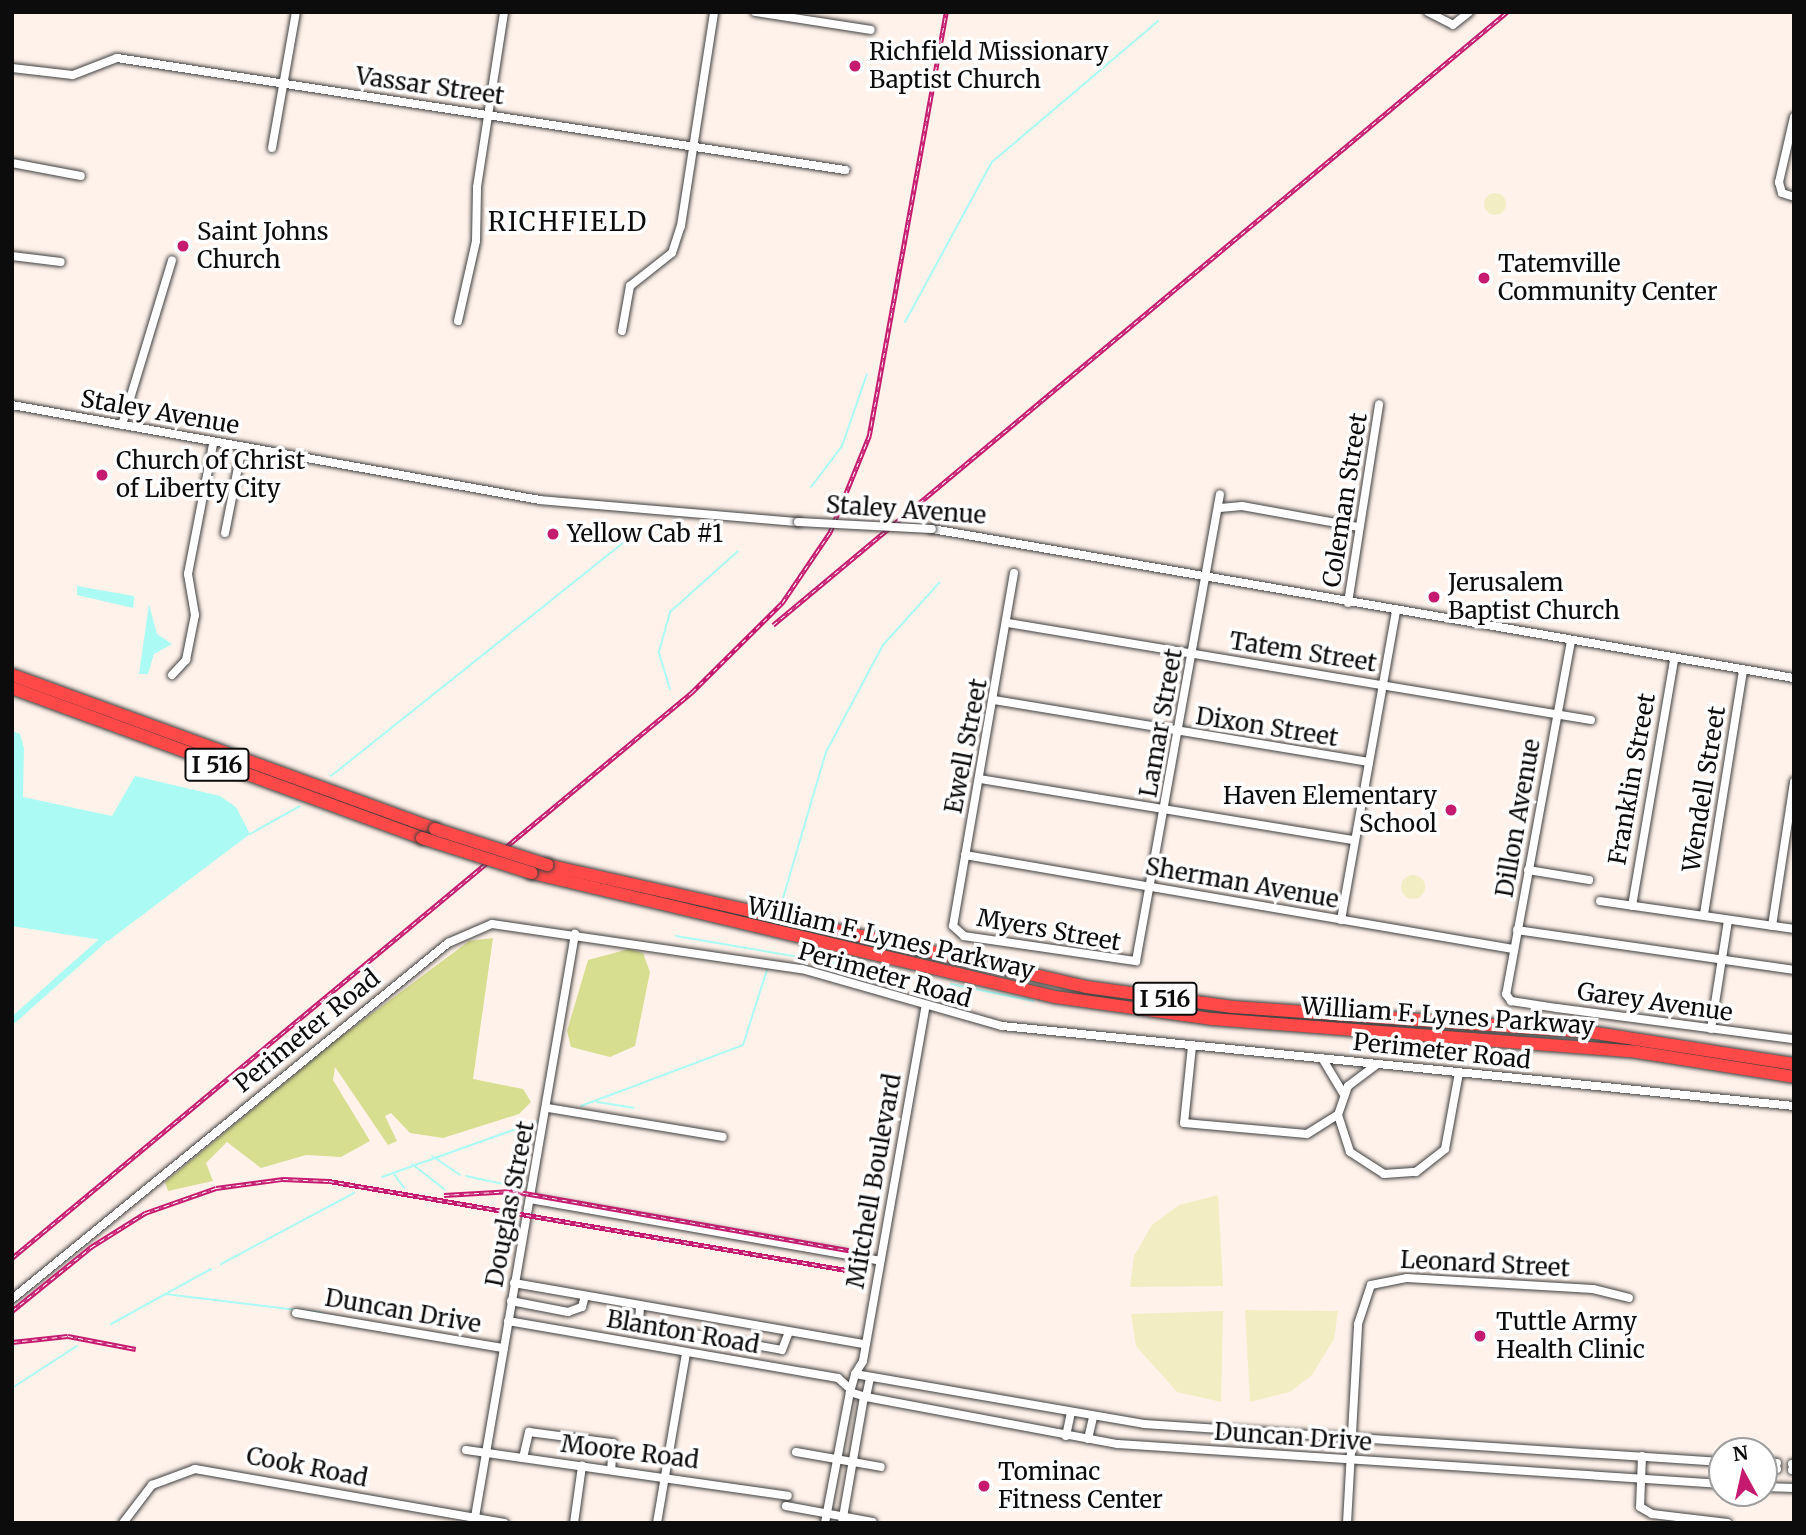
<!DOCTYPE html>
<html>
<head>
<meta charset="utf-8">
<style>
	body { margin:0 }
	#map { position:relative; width:1806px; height:1535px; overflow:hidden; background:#fff2ea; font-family:Merriweather,serif }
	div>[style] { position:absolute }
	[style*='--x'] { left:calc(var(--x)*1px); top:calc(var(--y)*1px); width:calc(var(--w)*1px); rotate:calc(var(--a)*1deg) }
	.forest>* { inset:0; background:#d7de8f }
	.pitch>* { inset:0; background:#f3edc4 }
	.round { border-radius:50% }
	.water>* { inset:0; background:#abfbf4 }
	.stream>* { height:2px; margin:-1px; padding:0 1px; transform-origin:1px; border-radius:1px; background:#abfbf4 }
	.canal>* { height:7px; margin:-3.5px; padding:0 3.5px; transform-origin:3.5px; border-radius:3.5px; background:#abfbf4 }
	.roads { filter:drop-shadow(0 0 2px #3f3f3f) drop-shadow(0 0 2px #3f3f3f) }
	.minor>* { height:8px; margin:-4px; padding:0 4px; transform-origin:4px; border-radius:4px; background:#fff }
	.highway>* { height:12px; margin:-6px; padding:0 6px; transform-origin:6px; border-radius:6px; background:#ff4948 }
	.rail>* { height:4.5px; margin-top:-2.25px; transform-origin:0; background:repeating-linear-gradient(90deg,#fff 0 5px,#c61a70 0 10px); box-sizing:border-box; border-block:2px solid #c61a70 }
	.bridges { filter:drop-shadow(0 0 2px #3f3f3f) drop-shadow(0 0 2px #3f3f3f) }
	.minor-bridge>* { height:8px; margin:-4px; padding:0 4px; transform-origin:4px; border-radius:4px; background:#fff }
	.highway-bridge>* { height:12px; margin:-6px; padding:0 6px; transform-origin:6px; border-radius:6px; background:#ff4948 }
	.dots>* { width:19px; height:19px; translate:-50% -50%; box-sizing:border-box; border:4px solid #fff; border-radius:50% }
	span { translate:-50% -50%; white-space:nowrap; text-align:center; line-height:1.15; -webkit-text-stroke:7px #fff; paint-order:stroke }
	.shield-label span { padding:2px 5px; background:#fff; border:2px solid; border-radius:5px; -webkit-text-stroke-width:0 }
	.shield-label { font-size:23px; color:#0c0c0c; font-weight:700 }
	.poi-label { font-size:24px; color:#0c0c0c }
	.left { translate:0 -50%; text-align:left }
	.right { translate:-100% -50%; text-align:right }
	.street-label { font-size:24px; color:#0c0c0c }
	.neighbourhood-label { font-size:26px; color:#0c0c0c; letter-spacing:2px }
	.frame { position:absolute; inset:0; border:14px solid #0c0c0c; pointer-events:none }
	.north { position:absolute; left:1708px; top:1437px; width:70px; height:70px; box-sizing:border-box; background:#fff; border:2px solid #9e9e9e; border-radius:50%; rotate:352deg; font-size:19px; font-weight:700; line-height:28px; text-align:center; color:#0c0c0c }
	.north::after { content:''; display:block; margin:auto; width:24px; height:32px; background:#c61a70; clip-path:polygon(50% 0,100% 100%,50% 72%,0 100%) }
</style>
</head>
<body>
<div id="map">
	<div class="forest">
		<i style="clip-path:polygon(493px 938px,473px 1079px,523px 1089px,531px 1102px,519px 1114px,443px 1138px,410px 1133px,391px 1113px,385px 1116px,397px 1141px,388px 1145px,335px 1067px,333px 1080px,370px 1141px,341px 1157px,306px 1155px,261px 1168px,227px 1142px,206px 1163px,213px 1181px,168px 1191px,165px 1182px,338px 1039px,469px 941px)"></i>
		<i style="clip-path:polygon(629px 949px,643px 953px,650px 972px,635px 1046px,610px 1057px,571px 1047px,567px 1031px,588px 960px)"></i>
	</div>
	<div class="pitch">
		<i class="round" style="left:1484px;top:193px;width:22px;height:22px"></i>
		<i class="round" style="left:1401px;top:875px;width:24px;height:24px"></i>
		<i style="clip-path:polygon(1218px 1195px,1223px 1286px,1130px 1287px,1134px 1256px,1152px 1225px,1179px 1205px)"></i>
		<i style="clip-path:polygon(1245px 1310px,1338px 1311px,1334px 1339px,1312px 1375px,1290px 1392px,1250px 1402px)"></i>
		<i style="clip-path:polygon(1223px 1311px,1221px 1402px,1177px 1392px,1136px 1346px,1131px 1314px)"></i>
	</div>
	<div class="water">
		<i style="clip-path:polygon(77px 586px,134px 596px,133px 608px,77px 595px)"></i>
		<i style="clip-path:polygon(149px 604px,157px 634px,172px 644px,154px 654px,148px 674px,139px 674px)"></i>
		<i style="clip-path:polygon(12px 731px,20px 734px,24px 748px,23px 797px,112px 816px,135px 776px,220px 796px,236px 807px,250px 834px,108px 941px,12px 926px)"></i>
	</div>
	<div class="stream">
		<i style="--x:905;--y:322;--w:182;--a:-61.5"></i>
		<i style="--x:992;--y:162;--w:218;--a:-40.3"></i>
		<i style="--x:811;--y:487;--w:51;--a:-52.9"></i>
		<i style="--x:842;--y:446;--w:76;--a:-70.9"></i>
		<i style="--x:670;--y:689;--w:39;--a:-107"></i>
		<i style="--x:659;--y:652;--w:41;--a:-74.6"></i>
		<i style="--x:670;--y:612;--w:91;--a:-41.9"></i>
		<i style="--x:331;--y:776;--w:375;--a:-38.6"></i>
		<i style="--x:250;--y:834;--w:57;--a:-29.2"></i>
		<i style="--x:783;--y:898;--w:152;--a:-73.6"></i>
		<i style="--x:826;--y:752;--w:121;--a:-62"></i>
		<i style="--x:883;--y:645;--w:84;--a:-47.9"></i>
		<i style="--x:676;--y:936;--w:261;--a:9.7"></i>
		<i style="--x:951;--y:984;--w:84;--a:11.7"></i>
		<i style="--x:597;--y:1102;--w:37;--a:9"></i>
		<i style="--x:581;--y:1106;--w:173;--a:-20.6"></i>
		<i style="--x:743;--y:1045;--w:79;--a:-72.3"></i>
		<i style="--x:432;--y:1156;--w:34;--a:34"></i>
		<i style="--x:412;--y:1164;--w:41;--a:38"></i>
		<i style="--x:394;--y:1174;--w:17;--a:54"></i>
		<i style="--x:466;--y:1176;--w:57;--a:12.1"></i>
		<i style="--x:382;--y:1177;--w:164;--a:-19.7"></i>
		<i style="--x:221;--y:1264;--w:151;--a:-28.1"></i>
		<i style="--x:165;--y:1294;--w:157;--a:6.9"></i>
		<i style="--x:111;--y:1324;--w:114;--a:-28.8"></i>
		<i style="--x:12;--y:1388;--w:77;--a:-32.9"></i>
	</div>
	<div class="canal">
		<i style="--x:12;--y:1020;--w:120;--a:-41.6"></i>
	</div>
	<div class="roads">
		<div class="minor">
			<i style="--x:755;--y:12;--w:117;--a:8.8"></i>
			<i style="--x:1428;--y:12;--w:28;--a:27"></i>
			<i style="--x:1453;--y:25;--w:21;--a:-39"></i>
			<i style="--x:12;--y:68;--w:61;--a:6.5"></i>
			<i style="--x:73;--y:75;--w:47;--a:-21.1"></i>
			<i style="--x:117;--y:58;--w:737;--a:8.75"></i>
			<i style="--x:1794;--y:117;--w:67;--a:103"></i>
			<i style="--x:1779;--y:182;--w:11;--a:75"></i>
			<i style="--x:1782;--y:193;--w:13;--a:18"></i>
			<i style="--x:272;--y:148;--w:138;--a:-80"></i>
			<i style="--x:12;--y:163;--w:70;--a:10.7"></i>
			<i style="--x:12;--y:256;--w:49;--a:7"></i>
			<i style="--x:458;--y:321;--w:82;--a:-77.3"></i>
			<i style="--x:476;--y:241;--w:54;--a:-88.9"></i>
			<i style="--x:477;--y:187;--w:177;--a:-81.2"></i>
			<i style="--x:622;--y:331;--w:46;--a:-79.9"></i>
			<i style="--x:630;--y:286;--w:53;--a:-38.2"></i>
			<i style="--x:672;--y:253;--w:28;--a:-72"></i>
			<i style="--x:681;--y:226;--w:217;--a:-81.2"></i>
			<i style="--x:12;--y:405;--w:536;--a:10.2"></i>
			<i style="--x:540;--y:500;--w:259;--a:4.9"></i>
			<i style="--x:122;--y:425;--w:172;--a:-73.1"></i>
			<i style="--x:1220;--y:508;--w:22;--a:-5"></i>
			<i style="--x:1242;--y:506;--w:119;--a:10.2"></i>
			<i style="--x:932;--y:529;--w:875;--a:9.81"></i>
			<i style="--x:225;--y:533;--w:88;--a:-78.8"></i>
			<i style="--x:1014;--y:573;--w:358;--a:99.8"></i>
			<i style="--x:953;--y:926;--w:15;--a:42"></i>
			<i style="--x:964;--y:936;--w:174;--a:8.3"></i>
			<i style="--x:1136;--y:961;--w:474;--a:-79.8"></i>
			<i style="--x:1348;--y:603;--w:201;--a:-81.1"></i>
			<i style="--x:1008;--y:623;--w:591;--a:9.45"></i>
			<i style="--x:1571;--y:641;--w:359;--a:100.4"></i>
			<i style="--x:1506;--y:994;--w:9;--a:54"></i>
			<i style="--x:1511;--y:1001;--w:47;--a:8.7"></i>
			<i style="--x:1557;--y:1008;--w:239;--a:7.5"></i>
			<i style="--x:172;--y:675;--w:21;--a:-47"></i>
			<i style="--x:186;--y:660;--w:46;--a:-78.7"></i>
			<i style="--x:195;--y:615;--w:42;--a:-99.7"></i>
			<i style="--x:188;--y:574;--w:132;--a:-79.1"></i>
			<i style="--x:994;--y:700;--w:380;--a:9.4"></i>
			<i style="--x:980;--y:779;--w:378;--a:9.3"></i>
			<i style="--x:965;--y:855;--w:556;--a:9.73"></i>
			<i style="--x:1528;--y:870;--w:62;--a:9.3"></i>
			<i style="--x:1600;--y:901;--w:196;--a:8.2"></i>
			<i style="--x:1632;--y:906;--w:251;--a:-80.3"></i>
			<i style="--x:1704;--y:914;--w:247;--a:-80.9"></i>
			<i style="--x:1341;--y:920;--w:313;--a:-79.9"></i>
			<i style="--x:1772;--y:926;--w:146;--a:-81.3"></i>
			<i style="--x:1517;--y:930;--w:280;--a:8.2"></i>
			<i style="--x:1711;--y:1029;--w:110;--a:-81.1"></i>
			<i style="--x:1192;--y:1046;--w:77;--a:95.9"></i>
			<i style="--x:1184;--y:1123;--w:123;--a:5.1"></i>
			<i style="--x:1307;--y:1134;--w:36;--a:-32"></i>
			<i style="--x:1322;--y:1058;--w:41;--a:59"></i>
			<i style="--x:1376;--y:1065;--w:35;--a:143"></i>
			<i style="--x:1348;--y:1086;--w:31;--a:109"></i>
			<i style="--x:1338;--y:1115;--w:39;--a:72"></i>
			<i style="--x:1350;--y:1152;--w:40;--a:32.9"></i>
			<i style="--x:1384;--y:1174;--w:32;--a:-4"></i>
			<i style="--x:1416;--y:1172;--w:37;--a:-38"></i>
			<i style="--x:1445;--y:1149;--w:77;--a:-79.6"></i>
			<i style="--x:548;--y:1108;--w:177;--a:9.4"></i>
			<i style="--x:530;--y:1199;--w:355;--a:10"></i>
			<i style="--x:514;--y:1283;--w:356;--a:9.9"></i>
			<i style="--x:12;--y:1299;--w:563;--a:-39.23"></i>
			<i style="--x:448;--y:943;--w:48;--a:-23.4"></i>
			<i style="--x:492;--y:924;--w:313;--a:8.3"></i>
			<i style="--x:802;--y:969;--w:208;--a:15.9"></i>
			<i style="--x:1002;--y:1026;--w:796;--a:5.77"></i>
			<i style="--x:511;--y:1301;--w:58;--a:10.9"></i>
			<i style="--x:568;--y:1312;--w:15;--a:-20"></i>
			<i style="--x:582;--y:1307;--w:11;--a:-75"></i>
			<i style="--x:640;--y:1306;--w:18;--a:93"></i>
			<i style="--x:639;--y:1324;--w:145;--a:10.3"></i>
			<i style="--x:782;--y:1350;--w:17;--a:-69"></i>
			<i style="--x:296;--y:1313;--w:211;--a:9.6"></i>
			<i style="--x:508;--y:1321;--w:335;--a:9.8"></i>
			<i style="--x:838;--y:1378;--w:13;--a:42"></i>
			<i style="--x:855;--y:1374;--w:15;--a:-58"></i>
			<i style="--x:863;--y:1361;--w:358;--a:-80"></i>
			<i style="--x:870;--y:1378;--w:19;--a:102"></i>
			<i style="--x:866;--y:1397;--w:17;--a:-163"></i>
			<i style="--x:850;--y:1392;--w:19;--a:-74"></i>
			<i style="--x:855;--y:1374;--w:293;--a:9.8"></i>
			<i style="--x:1144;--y:1424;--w:579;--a:3.76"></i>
			<i style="--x:866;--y:1397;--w:256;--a:10.6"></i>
			<i style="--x:1118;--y:1444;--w:605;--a:3.79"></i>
			<i style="--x:1066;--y:1436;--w:24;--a:-78"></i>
			<i style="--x:1088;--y:1439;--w:23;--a:-77"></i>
			<i style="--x:466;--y:1450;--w:325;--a:8.1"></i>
			<i style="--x:796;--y:1452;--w:86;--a:10"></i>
			<i style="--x:1642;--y:1456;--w:51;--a:92.2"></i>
			<i style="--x:1640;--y:1507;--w:14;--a:30"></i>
			<i style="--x:1652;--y:1514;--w:76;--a:6.8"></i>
			<i style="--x:523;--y:1458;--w:27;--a:-77"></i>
			<i style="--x:529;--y:1432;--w:85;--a:7.5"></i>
			<i style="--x:613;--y:1443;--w:26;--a:94"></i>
			<i style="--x:1764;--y:1462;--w:13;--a:4"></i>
			<i style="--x:1792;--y:1464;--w:2;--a:0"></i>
			<i style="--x:1764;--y:1468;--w:13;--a:4"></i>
			<i style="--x:1792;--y:1470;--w:2;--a:0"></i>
			<i style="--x:1764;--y:1487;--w:30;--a:2"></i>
			<i style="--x:786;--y:1506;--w:88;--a:10.4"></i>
			<i style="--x:123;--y:1523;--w:48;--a:-52.7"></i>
			<i style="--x:152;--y:1485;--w:46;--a:-20.4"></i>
			<i style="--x:195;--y:1469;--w:314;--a:9.9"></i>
			<i style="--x:474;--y:1523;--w:598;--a:-80.27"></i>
			<i style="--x:574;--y:1523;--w:58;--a:-82"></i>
			<i style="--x:657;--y:1523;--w:172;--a:-80.3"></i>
			<i style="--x:825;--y:1523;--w:133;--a:-79.2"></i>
			<i style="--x:842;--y:1523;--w:128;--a:-80.1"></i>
			<i style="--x:1347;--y:1523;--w:199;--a:-86.8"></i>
			<i style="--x:1358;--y:1324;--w:41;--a:-71.6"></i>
			<i style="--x:1371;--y:1285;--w:37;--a:-11"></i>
			<i style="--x:1407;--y:1278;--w:186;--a:3.4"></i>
			<i style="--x:1593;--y:1289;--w:37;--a:14"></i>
		</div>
		<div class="highway">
			<i style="--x:12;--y:675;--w:450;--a:20"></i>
			<i style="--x:12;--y:688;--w:437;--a:20.1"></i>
			<i style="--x:547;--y:865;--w:554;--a:12.73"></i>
			<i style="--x:1087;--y:987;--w:147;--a:7.8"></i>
			<i style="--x:1233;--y:1007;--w:357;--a:4"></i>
			<i style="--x:1589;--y:1032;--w:207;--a:8.9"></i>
			<i style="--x:532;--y:873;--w:537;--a:13.34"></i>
			<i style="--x:1055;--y:997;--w:159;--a:8"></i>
			<i style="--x:1212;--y:1019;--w:426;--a:4.4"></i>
			<i style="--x:1637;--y:1052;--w:159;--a:9"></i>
		</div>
	</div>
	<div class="rail">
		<i style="--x:773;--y:625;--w:956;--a:-39.87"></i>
		<i style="--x:444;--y:1195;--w:69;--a:-3.3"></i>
		<i style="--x:513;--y:1191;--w:357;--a:10"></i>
		<i style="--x:12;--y:1258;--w:885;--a:-39.77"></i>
		<i style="--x:692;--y:692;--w:127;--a:-44.7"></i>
		<i style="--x:782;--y:603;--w:86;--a:-55.9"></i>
		<i style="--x:830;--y:532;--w:104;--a:-67.9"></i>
		<i style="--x:869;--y:436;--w:431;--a:-79.7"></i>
		<i style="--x:12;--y:1311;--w:102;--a:-39"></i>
		<i style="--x:91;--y:1247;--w:64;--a:-32.2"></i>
		<i style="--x:145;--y:1213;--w:75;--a:-19.4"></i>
		<i style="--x:216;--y:1188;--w:68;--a:-7.7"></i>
		<i style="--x:283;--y:1179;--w:46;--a:2.5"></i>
		<i style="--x:329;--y:1181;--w:537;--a:9.76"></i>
		<i style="--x:12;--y:1342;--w:56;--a:-6.1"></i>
		<i style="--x:68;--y:1336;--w:69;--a:10.8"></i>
	</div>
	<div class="bridges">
		<div class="minor-bridge">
			<i style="--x:798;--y:522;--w:134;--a:3"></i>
		</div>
		<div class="highway-bridge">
			<i style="--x:435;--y:829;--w:118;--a:17.8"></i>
			<i style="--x:422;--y:838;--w:115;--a:17.7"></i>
		</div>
	</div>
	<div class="dots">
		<i style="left:855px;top:66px;background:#c61a70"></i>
		<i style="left:183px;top:246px;background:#c61a70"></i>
		<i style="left:1484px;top:278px;background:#c61a70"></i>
		<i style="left:102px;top:475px;background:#c61a70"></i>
		<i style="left:553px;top:534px;background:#c61a70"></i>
		<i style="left:1434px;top:597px;background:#c61a70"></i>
		<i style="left:1451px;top:810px;background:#c61a70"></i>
		<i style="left:1480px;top:1336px;background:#c61a70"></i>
		<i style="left:984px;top:1486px;background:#c61a70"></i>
	</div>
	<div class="shield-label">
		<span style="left:217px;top:765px">I 516</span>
		<span style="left:1165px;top:999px">I 516</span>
	</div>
	<div class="poi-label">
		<span class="left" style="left:869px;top:66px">Richfield Missionary<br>Baptist Church</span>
		<span class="left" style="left:197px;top:246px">Saint Johns<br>Church</span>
		<span class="left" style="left:1498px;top:278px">Tatemville<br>Community Center</span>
		<span class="left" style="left:116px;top:475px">Church of Christ<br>of Liberty City</span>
		<span class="left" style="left:567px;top:534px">Yellow Cab #1</span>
		<span class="left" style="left:1448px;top:597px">Jerusalem<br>Baptist Church</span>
		<span class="right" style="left:1437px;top:810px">Haven Elementary<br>School</span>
		<span class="left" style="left:1496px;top:1336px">Tuttle Army<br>Health Clinic</span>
		<span class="left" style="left:998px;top:1486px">Tominac<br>Fitness Center</span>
	</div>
	<div class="street-label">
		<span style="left:430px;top:86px;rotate:8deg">Vassar Street</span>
		<span style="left:160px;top:412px;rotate:10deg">Staley Avenue</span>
		<span style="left:1345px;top:500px;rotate:-81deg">Coleman Street</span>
		<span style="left:906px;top:510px;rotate:4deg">Staley Avenue</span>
		<span style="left:1303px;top:652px;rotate:9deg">Tatem Street</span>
		<span style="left:1161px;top:723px;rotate:-80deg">Lamar Street</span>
		<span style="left:1267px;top:727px;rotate:9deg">Dixon Street</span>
		<span style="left:966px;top:746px;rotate:-79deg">Ewell Street</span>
		<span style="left:1632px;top:779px;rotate:-80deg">Franklin Street</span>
		<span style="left:1704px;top:789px;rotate:-81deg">Wendell Street</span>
		<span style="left:1518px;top:818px;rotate:-80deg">Dillon Avenue</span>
		<span style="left:1242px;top:883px;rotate:10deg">Sherman Avenue</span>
		<span style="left:1049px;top:930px;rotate:10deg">Myers Street</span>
		<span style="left:891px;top:938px;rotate:13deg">William F. Lynes Parkway</span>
		<span style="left:885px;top:975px;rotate:16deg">Perimeter Road</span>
		<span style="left:1655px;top:1002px;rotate:8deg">Garey Avenue</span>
		<span style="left:1448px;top:1016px;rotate:4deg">William F. Lynes Parkway</span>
		<span style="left:307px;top:1031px;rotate:-39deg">Perimeter Road</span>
		<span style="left:1442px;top:1051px;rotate:6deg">Perimeter Road</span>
		<span style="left:874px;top:1181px;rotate:-80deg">Mitchell Boulevard</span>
		<span style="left:510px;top:1204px;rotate:-79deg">Douglas Street</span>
		<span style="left:1485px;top:1264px;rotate:3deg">Leonard Street</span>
		<span style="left:403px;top:1311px;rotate:10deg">Duncan Drive</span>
		<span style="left:683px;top:1332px;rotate:10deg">Blanton Road</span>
		<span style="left:1293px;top:1437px;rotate:4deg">Duncan Drive</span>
		<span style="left:630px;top:1452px;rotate:7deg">Moore Road</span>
		<span style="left:307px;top:1467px;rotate:11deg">Cook Road</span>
	</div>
	<div class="neighbourhood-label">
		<span style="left:568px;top:222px">RICHFIELD</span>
	</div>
	<div class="frame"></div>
	<div class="north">N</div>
</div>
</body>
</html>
